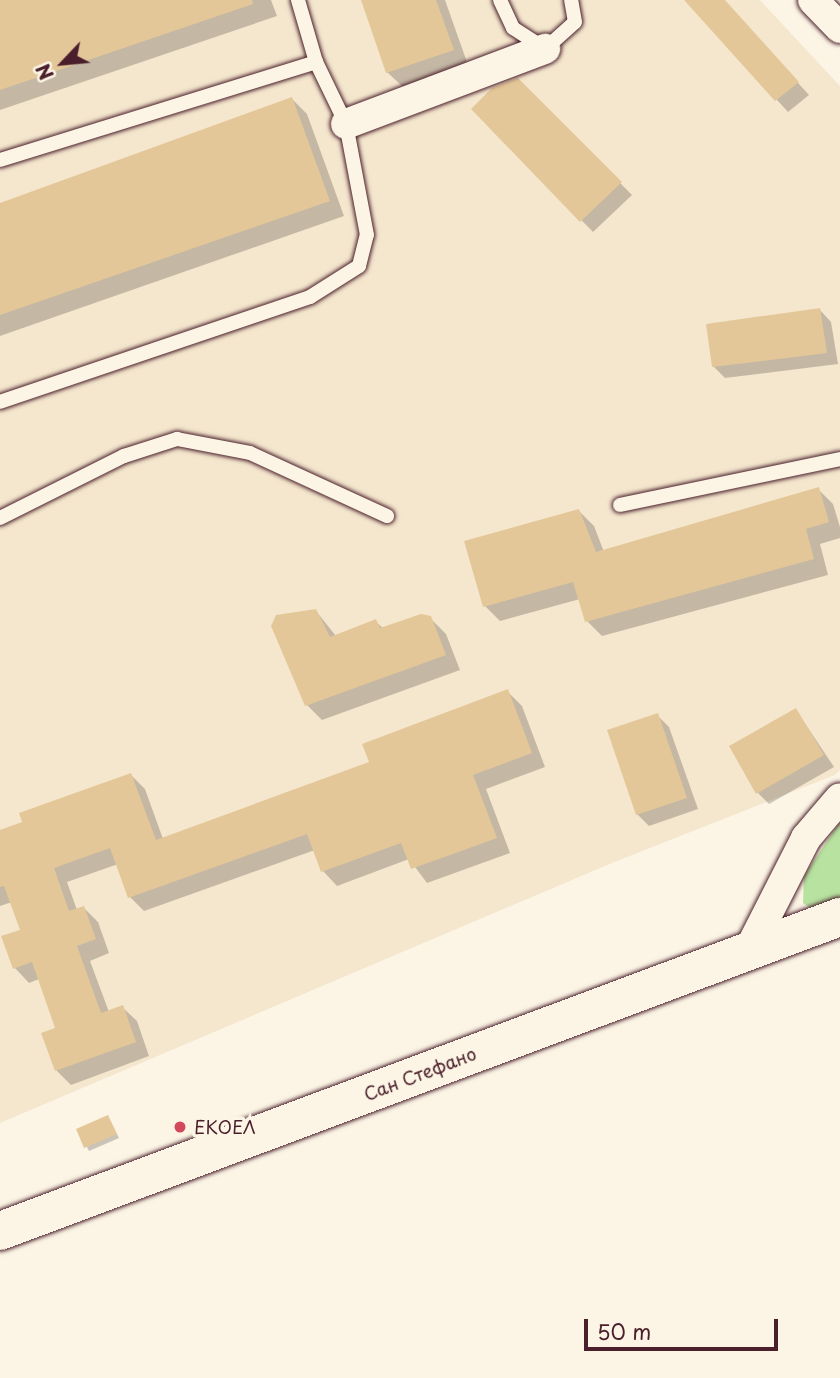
<!DOCTYPE html>
<html>
<head>
<meta charset="utf-8">
<style>
	body { margin:0 }
	#map { position:relative; width:840px; height:1378px; overflow:hidden; background:#fcf5e5; font-family:"Playpen Sans",sans-serif }
	div>[style] { position:absolute }
	[style*='--x'] { left:calc(var(--x)*1px); top:calc(var(--y)*1px); width:calc(var(--w)*1px); rotate:calc(var(--a)*1deg) }
	.built>* { inset:0; background:#f5e7ce }
	.green>* { inset:0; background:#b8e29f }
	.shadow>* { inset:0; background:#0003 }
	.building>* { inset:0; background:#e4c798 }
	.roads { filter:drop-shadow(0 0 2px #4a1f2b) drop-shadow(0 0 2px #4a1f2b) }
	.lane>* { height:14px; margin:-7px; padding:0 7px; transform-origin:7px; border-radius:7px; background:#fcf5e5 }
	.street>* { height:30px; margin:-15px; padding:0 15px; transform-origin:15px; border-radius:15px; background:#fcf5e5 }
	.secondary>* { height:38px; margin:-19px; padding:0 19px; transform-origin:19px; border-radius:19px; background:#fcf5e5 }
	.dots>* { width:19px; height:19px; translate:-50% -50%; box-sizing:border-box; border:4px solid #fcf5e5; border-radius:50% }
	span { translate:-50% -50%; white-space:nowrap; text-align:center; line-height:1.15; -webkit-text-stroke:7px #fcf5e5; paint-order:stroke }
	.street-label { font-size:18px; color:#4a1f2b }
	.poi-label { font-size:18px; color:#4a1f2b }
	.left { translate:0 -50%; text-align:left }
	.north { position:absolute; left:28px; top:28px; width:70px; height:70px; -webkit-text-stroke:5px #fcf5e5; paint-order:stroke; rotate:244deg; font-size:19px; font-weight:700; line-height:28px; text-align:center; color:#4a1f2b }
	.north::after { content:''; display:block; margin:auto; width:24px; height:32px; background:#4a1f2b; clip-path:polygon(50% 0,100% 100%,50% 72%,0 100%) }
	.scale { position:absolute; left:584px; top:1319px; width:194px; height:32px; box-sizing:border-box; border:4px solid #4a1f2b; border-top:0; padding-left:9px; font-size:21px; line-height:24px; white-space:nowrap; color:#4a1f2b; -webkit-text-stroke:5px #fcf5e5; paint-order:stroke }
</style>
</head>
<body>
<div id="map">
	<div class="built">
		<i style="clip-path:polygon(0 0,760px 0,840px 86px,840px 770px,835px 775px,612px 863px,0 1123px)"></i>
	</div>
	<div class="green">
		<i style="clip-path:polygon(840px 822px,840px 901px,817px 912px,803px 903px,804px 876px)"></i>
	</div>
	<div class="shadow">
		<i style="clip-path:polygon(0 0,271px 0,277px 16px,0 110px)"></i>
		<i style="clip-path:polygon(363px 0,445px 0,468px 65px,403px 87px,387px 72px)"></i>
		<i style="clip-path:polygon(686px 0,723px 0,809px 95px,788px 112px)"></i>
		<i style="clip-path:polygon(518px 80px,632px 195px,593px 232px,473px 109px)"></i>
		<i style="clip-path:polygon(292px 99px,307px 114px,344px 216px,0 336px,0 205px)"></i>
		<i style="clip-path:polygon(820px 310px,831px 322px,838px 364px,725px 378px,713px 366px)"></i>
		<i style="clip-path:polygon(818px 489px,833px 504px,840px 527px,840px 538px,820px 544px,828px 575px,602px 636px,587px 621px,580px 599px,500px 621px,485px 606px,579px 511px,594px 526px,604px 552px)"></i>
		<i style="clip-path:polygon(316px 611px,336px 636px,375px 621px,384px 629px,430px 618px,446px 634px,460px 670px,322px 720px,307px 705px)"></i>
		<i style="clip-path:polygon(507px 691px,522px 706px,545px 767px,486px 789px,510px 853px,427px 883px,409px 859px,337px 886px,323px 871px,315px 850px,144px 911px,130px 897px,118px 864px,67px 882px,77px 910px,84px 908px,98px 922px,109px 953px,90px 961px,109px 1012px,122px 1007px,137px 1021px,149px 1056px,71px 1085px,57px 1071px,43px 1034px,57px 1029px,39px 979px,29px 983px,15px 968px,22px 931px,12px 902px,0 906px,0 832px,131px 775px,145px 789px,163px 839px,372px 763px)"></i>
		<i style="clip-path:polygon(796px 710px,834px 767px,769px 804px,758px 793px)"></i>
		<i style="clip-path:polygon(657px 715px,669px 727px,698px 809px,649px 826px,637px 814px)"></i>
		<i style="clip-path:polygon(108px 1117px,119px 1138px,89px 1151px,78px 1130px)"></i>
	</div>
	<div class="building">
		<i style="clip-path:polygon(0 0,252px 0,253px 4px,0 90px)"></i>
		<i style="clip-path:polygon(361px 0,436px 0,454px 50px,386px 73px)"></i>
		<i style="clip-path:polygon(684px 0,725px 0,799px 82px,775px 101px)"></i>
		<i style="clip-path:polygon(518px 78px,622px 182px,580px 222px,471px 109px,492px 88px)"></i>
		<i style="clip-path:polygon(292px 97px,330px 201px,0 315px,0 203px)"></i>
		<i style="clip-path:polygon(820px 308px,827px 353px,712px 367px,706px 324px)"></i>
		<i style="clip-path:polygon(819px 487px,829px 522px,806px 529px,814px 559px,585px 622px,573px 582px,483px 607px,464px 541px,579px 509px,596px 552px)"></i>
		<i style="clip-path:polygon(316px 609px,330px 637px,376px 619px,380px 628px,421px 614px,431px 616px,446px 655px,305px 706px,271px 626px,276px 615px)"></i>
		<i style="clip-path:polygon(508px 689px,532px 753px,473px 775px,497px 838px,411px 869px,401px 843px,321px 872px,307px 834px,128px 898px,110px 848px,54px 868px,69px 911px,84px 906px,96px 939px,77px 946px,101px 1013px,123px 1005px,136px 1042px,55px 1071px,41px 1033px,55px 1028px,32px 962px,13px 969px,1px 936px,20px 930px,4px 886px,0 887px,0 830px,22px 822px,19px 813px,131px 773px,156px 840px,369px 762px,362px 744px)"></i>
		<i style="clip-path:polygon(796px 708px,824px 755px,756px 794px,729px 746px)"></i>
		<i style="clip-path:polygon(658px 713px,687px 798px,636px 815px,607px 730px)"></i>
		<i style="clip-path:polygon(108px 1115px,117px 1134px,84px 1148px,76px 1129px)"></i>
	</div>
	<div class="roads">
		<div class="lane">
			<i style="--x:500;--y:0;--w:31;--a:65"></i>
			<i style="--x:513;--y:28;--w:38;--a:33"></i>
			<i style="--x:545;--y:49;--w:40;--a:-42"></i>
			<i style="--x:575;--y:22;--w:22;--a:-100"></i>
			<i style="--x:0;--y:160;--w:331;--a:-17.2"></i>
			<i style="--x:0;--y:402;--w:327;--a:-18.7"></i>
			<i style="--x:310;--y:297;--w:58;--a:-32.3"></i>
			<i style="--x:359;--y:266;--w:32;--a:-76"></i>
			<i style="--x:367;--y:235;--w:113;--a:-100.7"></i>
			<i style="--x:346;--y:124;--w:69;--a:-115.8"></i>
			<i style="--x:316;--y:62;--w:65;--a:-106.2"></i>
			<i style="--x:620;--y:505;--w:225;--a:-11.8"></i>
			<i style="--x:0;--y:518;--w:139;--a:-26.6"></i>
			<i style="--x:124;--y:456;--w:56;--a:-17.8"></i>
			<i style="--x:177;--y:439;--w:74;--a:10.9"></i>
			<i style="--x:250;--y:453;--w:151;--a:24.7"></i>
		</div>
		<div class="street">
			<i style="--x:813;--y:0;--w:39;--a:46"></i>
			<i style="--x:346;--y:124;--w:213;--a:-20.7"></i>
			<i style="--x:749;--y:950;--w:126;--a:-63"></i>
			<i style="--x:806;--y:838;--w:52;--a:-49.6"></i>
		</div>
		<div class="secondary">
			<i style="--x:0;--y:1231;--w:897;--a:-20.5"></i>
		</div>
	</div>
	<div class="dots">
		<i style="left:180px;top:1127px;background:#d1495b"></i>
	</div>
	<div class="street-label">
		<span style="left:420px;top:1074px;rotate:-21deg">Сан Стефано</span>
	</div>
	<div class="poi-label">
		<span class="left" style="left:194px;top:1127px">ЕКОЕЛ</span>
	</div>
	<div class="north">N</div>
	<div class="scale">50 m</div>
</div>
</body>
</html>
